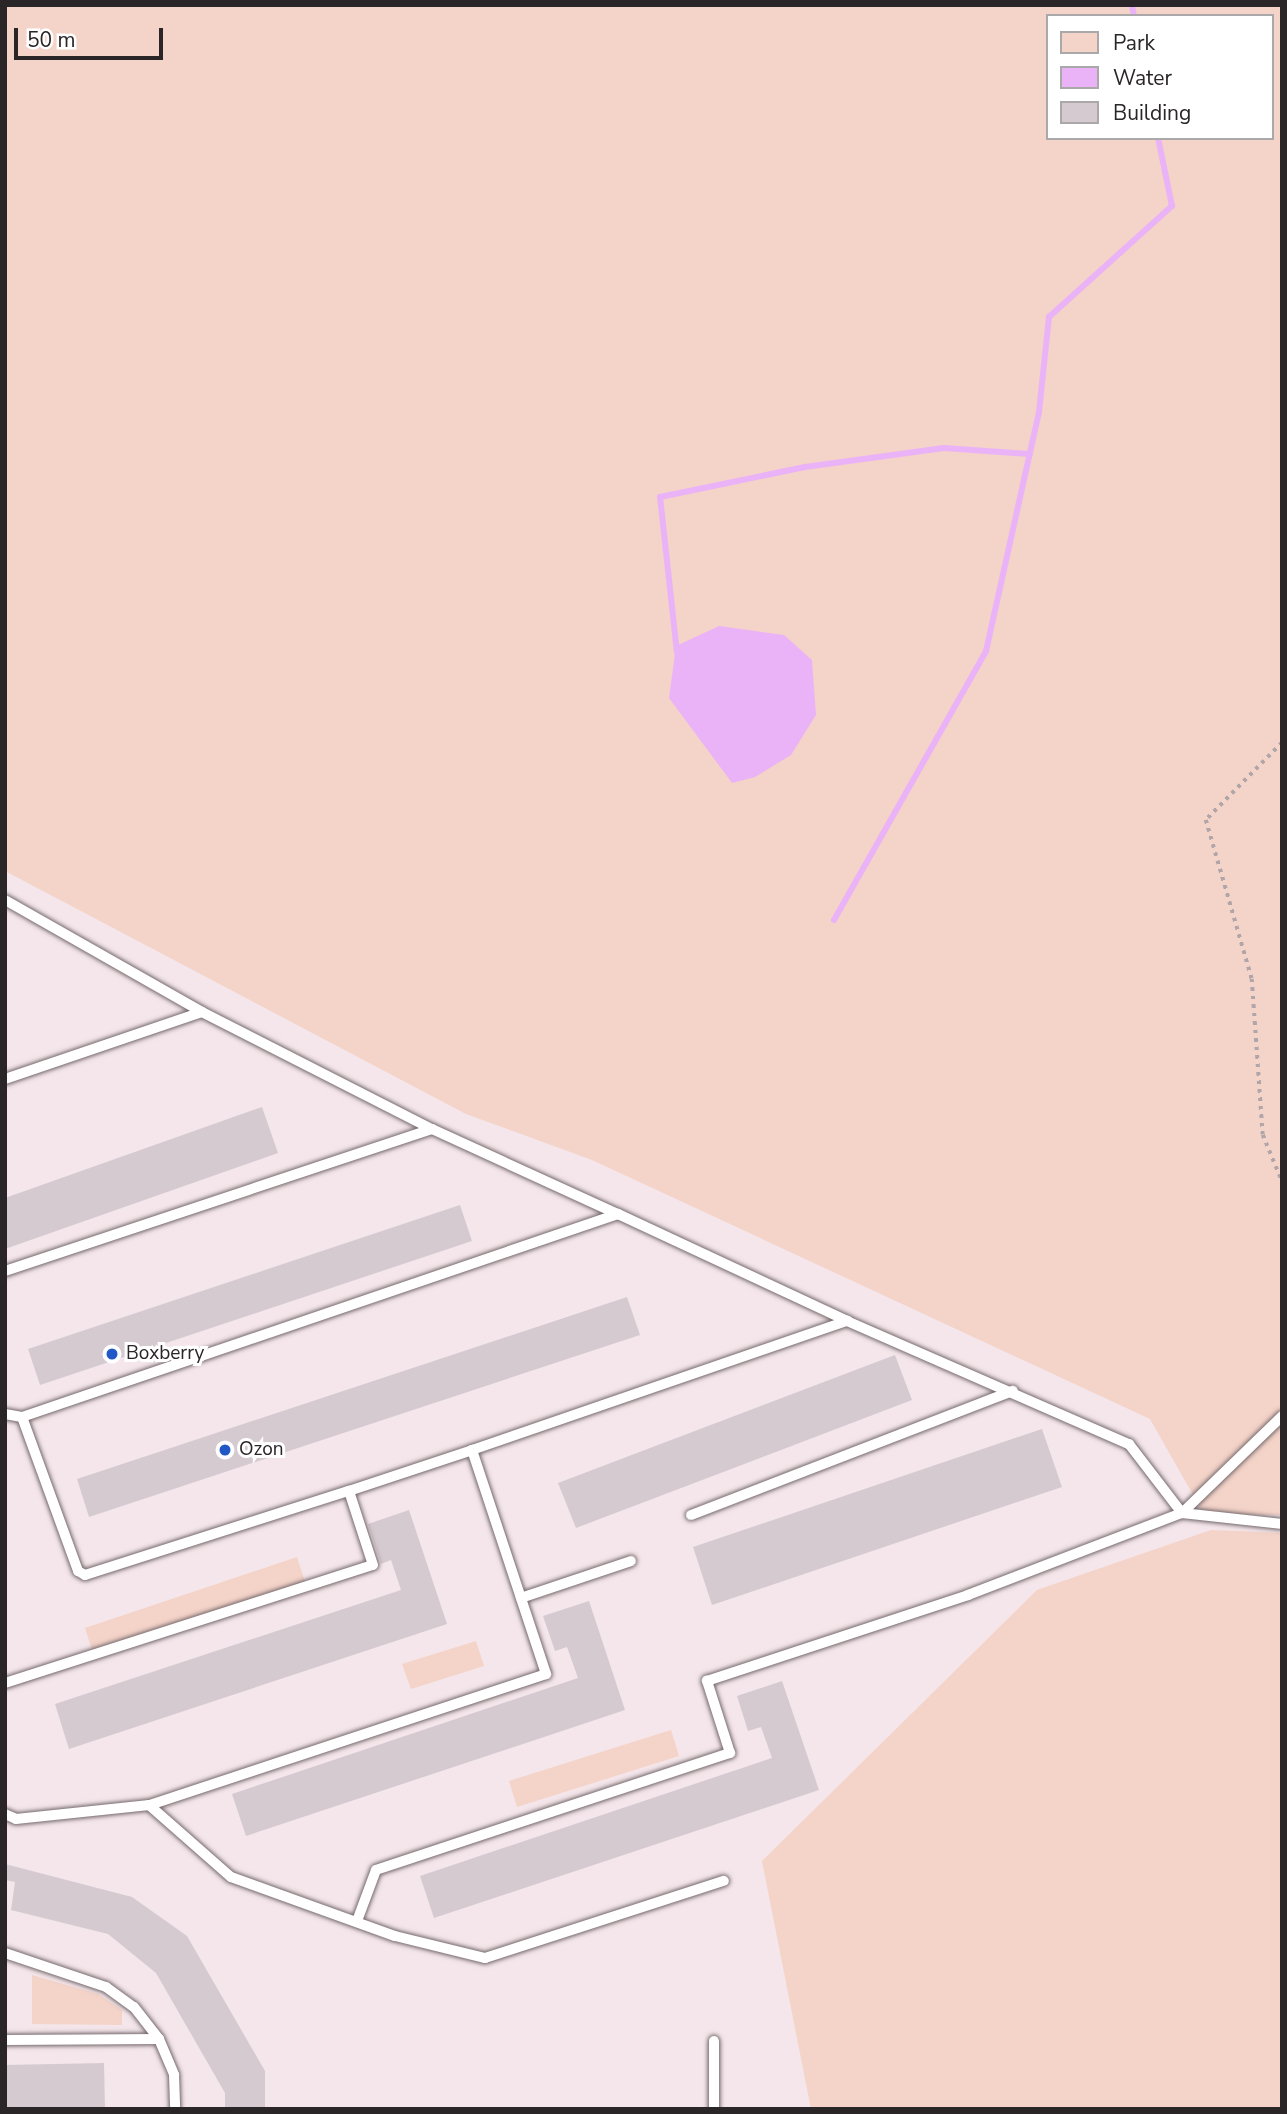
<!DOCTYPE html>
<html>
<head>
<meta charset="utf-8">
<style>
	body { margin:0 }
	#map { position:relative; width:1287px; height:2114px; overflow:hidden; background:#f4e6ea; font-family:"Nunito Sans",sans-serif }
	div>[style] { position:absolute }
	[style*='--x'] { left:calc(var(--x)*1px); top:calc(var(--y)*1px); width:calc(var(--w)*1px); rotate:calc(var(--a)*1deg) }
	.green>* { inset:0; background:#f4d3c8 }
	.water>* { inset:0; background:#ebb3f7 }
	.stream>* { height:6px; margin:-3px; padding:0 3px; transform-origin:3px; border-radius:3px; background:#ebb3f7 }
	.building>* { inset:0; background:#d6cad1 }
	.path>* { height:3.5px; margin-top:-1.75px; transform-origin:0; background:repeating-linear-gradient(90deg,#b0a5a8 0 3.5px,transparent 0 8.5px) }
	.roads { filter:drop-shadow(0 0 2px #766a6d) drop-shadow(0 0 2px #766a6d) }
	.service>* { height:10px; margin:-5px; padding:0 5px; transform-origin:5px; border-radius:5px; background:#fff }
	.dots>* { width:19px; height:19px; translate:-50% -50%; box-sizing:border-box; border:4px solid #fff; border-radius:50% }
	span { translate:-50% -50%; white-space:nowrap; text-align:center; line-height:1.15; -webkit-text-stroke:6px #fff; paint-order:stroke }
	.poi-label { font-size:19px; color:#2a2526 }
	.left { translate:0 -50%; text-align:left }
	.frame { position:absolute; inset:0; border:7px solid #2a2526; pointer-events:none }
	.legend { position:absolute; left:1046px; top:14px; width:228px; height:126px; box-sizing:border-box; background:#fff; border:2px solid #aaa8a8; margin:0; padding:9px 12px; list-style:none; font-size:21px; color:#2a2526 }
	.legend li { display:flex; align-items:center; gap:14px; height:35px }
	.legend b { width:35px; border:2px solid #aaa8a8 }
	.scale { position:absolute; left:14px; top:28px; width:149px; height:32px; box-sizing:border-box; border:4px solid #2a2526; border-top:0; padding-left:9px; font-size:21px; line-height:24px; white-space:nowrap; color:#2a2526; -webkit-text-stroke:5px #fff; paint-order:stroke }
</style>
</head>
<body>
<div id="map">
	<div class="green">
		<i style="clip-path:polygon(evenodd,5px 5px,1282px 5px,1282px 1515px,1204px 1514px,1150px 1419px,592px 1160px,466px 1114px,5px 871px,5px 5px,1047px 16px,1271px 16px,1271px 138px,1047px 138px,1047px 16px)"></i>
		<i style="clip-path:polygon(1211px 1530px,1282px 1533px,1282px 2109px,811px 2109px,762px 1861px,1037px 1590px)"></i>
		<i style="clip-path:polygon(297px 1557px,305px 1582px,93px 1653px,85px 1628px)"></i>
		<i style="clip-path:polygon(476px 1641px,484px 1666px,411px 1689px,402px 1664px)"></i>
		<i style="clip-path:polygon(671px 1730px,679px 1756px,517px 1807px,509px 1781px)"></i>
		<i style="clip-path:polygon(32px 1975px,98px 1994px,122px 2010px,122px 2025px,32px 2024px)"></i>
	</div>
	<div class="water">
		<i style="clip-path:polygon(719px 626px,784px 635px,812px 660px,816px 715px,791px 755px,755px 777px,732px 783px,669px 698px,676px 646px)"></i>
	</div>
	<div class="stream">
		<i style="--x:1132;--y:5;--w:11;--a:80"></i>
		<i style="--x:677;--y:653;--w:157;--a:-96.2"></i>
		<i style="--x:660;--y:497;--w:148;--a:-11.7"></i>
		<i style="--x:805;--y:467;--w:140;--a:-7.8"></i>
		<i style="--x:944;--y:448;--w:86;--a:4"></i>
		<i style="--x:834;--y:920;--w:309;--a:-60.5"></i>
		<i style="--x:986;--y:651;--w:245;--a:-77.5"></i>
		<i style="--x:1039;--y:412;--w:96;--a:-84"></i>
		<i style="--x:1049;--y:317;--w:166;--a:-42.1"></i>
		<i style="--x:1172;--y:206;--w:69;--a:-101.6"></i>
	</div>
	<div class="building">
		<i style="clip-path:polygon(262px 1107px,278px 1153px,5px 1249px,5px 1198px)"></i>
		<i style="clip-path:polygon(460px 1205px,472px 1241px,40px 1385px,28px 1349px)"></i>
		<i style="clip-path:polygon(627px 1297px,640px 1335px,89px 1517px,77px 1479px)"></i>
		<i style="clip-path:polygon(895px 1355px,912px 1400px,576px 1528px,558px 1483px)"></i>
		<i style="clip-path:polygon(1042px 1429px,1062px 1487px,712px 1605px,693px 1547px)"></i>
		<i style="clip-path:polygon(409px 1510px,447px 1624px,69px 1749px,55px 1704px,401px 1590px,391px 1560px,381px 1564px,368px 1524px)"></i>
		<i style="clip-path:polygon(589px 1601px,625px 1710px,246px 1836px,232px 1794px,578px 1678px,567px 1647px,555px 1651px,543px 1616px)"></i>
		<i style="clip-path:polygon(782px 1681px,819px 1790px,434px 1918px,420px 1876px,772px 1758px,761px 1727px,748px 1731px,737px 1696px)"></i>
		<i style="clip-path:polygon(5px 1864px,132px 1897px,187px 1936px,265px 2071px,265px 2109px,225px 2109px,225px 2093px,156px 1973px,108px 1934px,11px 1910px,15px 1882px,5px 1880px)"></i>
		<i style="clip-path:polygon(104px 2063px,105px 2109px,5px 2109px,5px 2065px)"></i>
	</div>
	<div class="path">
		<i style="--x:1282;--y:743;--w:108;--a:134.6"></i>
		<i style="--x:1206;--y:820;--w:166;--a:73.9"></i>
		<i style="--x:1252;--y:979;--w:156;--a:86"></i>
		<i style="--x:1263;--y:1135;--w:50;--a:67.6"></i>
	</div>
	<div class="roads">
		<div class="service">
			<i style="--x:5;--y:900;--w:227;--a:29.6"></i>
			<i style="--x:5;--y:1079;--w:208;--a:-18.8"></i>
			<i style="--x:202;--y:1012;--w:258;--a:27"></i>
			<i style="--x:618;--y:1214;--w:253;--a:25"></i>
			<i style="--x:847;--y:1321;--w:308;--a:23.6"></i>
			<i style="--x:1129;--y:1444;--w:87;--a:52.5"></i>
			<i style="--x:1182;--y:1513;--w:101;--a:6.3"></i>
			<i style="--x:5;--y:1271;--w:450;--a:-18.4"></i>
			<i style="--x:432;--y:1129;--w:205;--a:24.6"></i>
			<i style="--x:618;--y:1214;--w:630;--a:161.19"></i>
			<i style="--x:5;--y:1414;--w:17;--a:10"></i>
			<i style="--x:22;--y:1417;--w:164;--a:70"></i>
			<i style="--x:78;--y:1571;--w:8;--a:30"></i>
			<i style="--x:85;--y:1575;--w:277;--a:-17.7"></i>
			<i style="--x:472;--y:1450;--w:397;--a:-19"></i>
			<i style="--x:691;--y:1515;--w:345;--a:-21.1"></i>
			<i style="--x:521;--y:1598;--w:116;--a:-18.6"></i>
			<i style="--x:5;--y:1683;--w:386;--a:-17.8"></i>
			<i style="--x:373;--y:1565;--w:78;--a:-108"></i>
			<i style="--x:349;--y:1491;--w:130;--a:-18.4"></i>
			<i style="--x:472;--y:1450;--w:236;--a:71.7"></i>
			<i style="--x:546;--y:1674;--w:418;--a:161.7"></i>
			<i style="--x:5;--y:1814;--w:12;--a:24"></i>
			<i style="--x:16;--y:1819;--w:134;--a:-6"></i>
			<i style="--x:149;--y:1805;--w:109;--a:41.3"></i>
			<i style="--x:231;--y:1877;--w:174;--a:19.8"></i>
			<i style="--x:395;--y:1936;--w:93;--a:13.7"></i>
			<i style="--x:485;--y:1958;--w:251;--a:-17.9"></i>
			<i style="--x:357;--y:1921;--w:54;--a:-69.6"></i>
			<i style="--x:376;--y:1870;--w:373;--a:-18.3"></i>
			<i style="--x:730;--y:1753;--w:76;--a:-107.7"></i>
			<i style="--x:707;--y:1681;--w:275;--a:-18.2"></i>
			<i style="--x:968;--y:1595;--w:229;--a:-21"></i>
			<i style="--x:1182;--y:1513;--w:139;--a:-44.1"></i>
			<i style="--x:5;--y:1953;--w:107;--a:18.6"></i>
			<i style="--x:106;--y:1987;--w:34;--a:36"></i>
			<i style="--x:134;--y:2007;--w:41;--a:52"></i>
			<i style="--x:159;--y:2039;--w:39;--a:67"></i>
			<i style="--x:174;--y:2075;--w:34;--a:88"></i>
			<i style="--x:5;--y:2040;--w:154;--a:-0.4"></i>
			<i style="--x:714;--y:2109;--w:68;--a:-90"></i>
		</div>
	</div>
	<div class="dots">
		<i style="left:112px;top:1354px;background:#2158c5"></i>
		<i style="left:225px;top:1450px;background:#2158c5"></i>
	</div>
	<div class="poi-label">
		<span class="left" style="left:126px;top:1354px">Boxberry</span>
		<span class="left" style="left:239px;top:1450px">Ozon</span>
	</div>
	<div class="frame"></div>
	<ul class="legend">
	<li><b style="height:19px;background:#f4d3c8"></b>Park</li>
	<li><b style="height:19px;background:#ebb3f7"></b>Water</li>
	<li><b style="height:19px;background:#d6cad1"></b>Building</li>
	</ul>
	<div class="scale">50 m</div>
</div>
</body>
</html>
